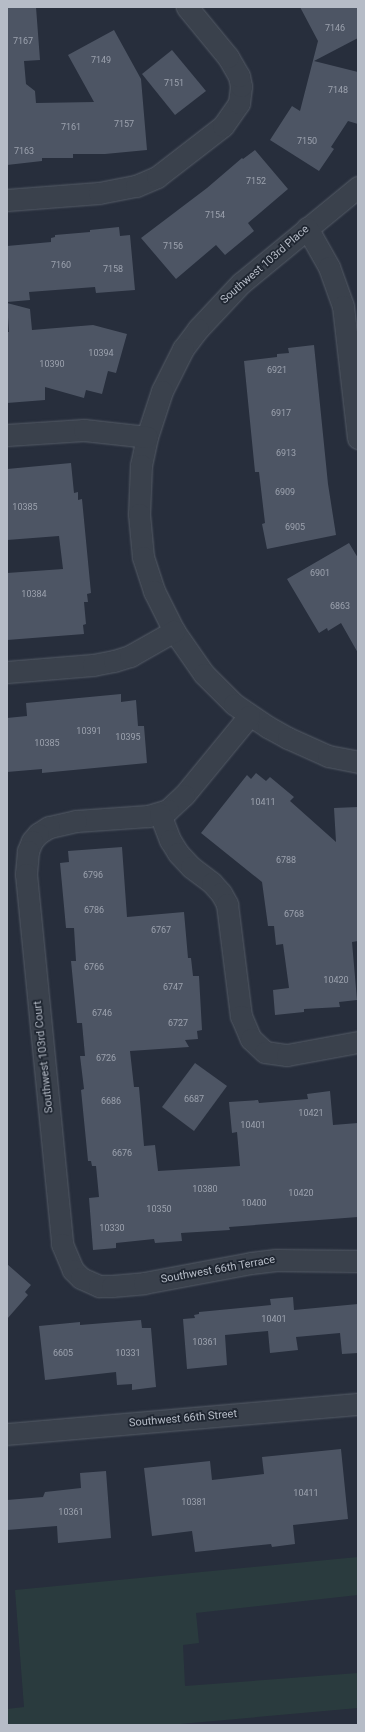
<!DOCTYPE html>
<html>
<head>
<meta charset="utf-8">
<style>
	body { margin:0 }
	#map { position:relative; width:365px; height:1732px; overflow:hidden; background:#272e3c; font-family:Roboto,sans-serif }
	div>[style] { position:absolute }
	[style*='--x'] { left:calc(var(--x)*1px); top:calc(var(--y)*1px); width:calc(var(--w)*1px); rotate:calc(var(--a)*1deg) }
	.green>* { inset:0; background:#2a3b3e }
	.building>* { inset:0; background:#4d5564 }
	.roads { filter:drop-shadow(0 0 1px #555c67) drop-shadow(0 0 1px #555c67) }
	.minor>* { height:21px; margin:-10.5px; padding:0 10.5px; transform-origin:10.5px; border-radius:10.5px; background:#3a414c }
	span { translate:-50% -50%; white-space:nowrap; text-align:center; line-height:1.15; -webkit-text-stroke:3.5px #1f2631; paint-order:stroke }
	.number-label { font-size:9px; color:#9ca2ae }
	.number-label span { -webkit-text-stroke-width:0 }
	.street-label { font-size:11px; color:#b6bcc7 }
	.frame { position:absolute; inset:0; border:8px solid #b6bcc7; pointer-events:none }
</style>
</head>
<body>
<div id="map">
	<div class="green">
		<i style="clip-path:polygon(358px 1557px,358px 1595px,196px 1613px,199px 1643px,183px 1645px,185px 1686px,358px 1673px,358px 1708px,169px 1725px,7px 1725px,7px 1709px,24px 1707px,15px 1590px)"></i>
	</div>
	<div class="building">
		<i style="clip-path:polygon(7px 7px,36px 7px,40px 60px,24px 61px,26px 84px,35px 91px,36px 103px,94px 102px,68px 55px,114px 30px,141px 79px,147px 150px,105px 154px,73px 154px,73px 158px,42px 158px,42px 161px,7px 165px)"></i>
		<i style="clip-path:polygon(300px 7px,358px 7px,358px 38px,314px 61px,358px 72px,358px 124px,348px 121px,331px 147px,334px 149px,319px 171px,270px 140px,292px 106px,300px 111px,318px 41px)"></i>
		<i style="clip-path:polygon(172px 50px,206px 91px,175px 115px,142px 74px)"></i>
		<i style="clip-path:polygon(255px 150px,288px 189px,248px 223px,254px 231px,225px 255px,216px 245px,176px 279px,141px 238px,207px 188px,242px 158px,243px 159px)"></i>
		<i style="clip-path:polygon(119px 227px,120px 236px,130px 235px,135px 290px,96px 293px,95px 287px,29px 292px,30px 300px,7px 302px,7px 246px,51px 242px,51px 238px,55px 237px,55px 235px,90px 232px,90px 230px)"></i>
		<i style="clip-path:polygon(7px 303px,30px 309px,32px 330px,93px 325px,127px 334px,116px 373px,108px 371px,102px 394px,86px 390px,84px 398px,45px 387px,45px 400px,7px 403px,7px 332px,9px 332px)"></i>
		<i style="clip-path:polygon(314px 345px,328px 484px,336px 535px,267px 549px,262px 524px,265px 523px,259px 472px,255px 472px,244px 361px,277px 357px,277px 354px,289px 353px,288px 348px)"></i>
		<i style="clip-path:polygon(71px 463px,74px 493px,78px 492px,78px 500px,82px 499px,91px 593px,87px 594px,88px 602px,84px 602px,86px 624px,83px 625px,84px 634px,7px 640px,7px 573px,63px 569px,59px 536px,7px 540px,7px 469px)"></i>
		<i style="clip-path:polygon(349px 543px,358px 558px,358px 653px,341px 623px,328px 631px,327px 628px,319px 633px,287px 579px)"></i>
		<i style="clip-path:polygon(121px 694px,121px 702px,136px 700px,138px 726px,144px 726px,147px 763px,42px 773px,42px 769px,7px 772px,7px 718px,27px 716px,26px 703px)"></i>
		<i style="clip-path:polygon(256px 773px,266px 781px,270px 777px,294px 797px,290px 801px,336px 842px,334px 808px,358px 807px,358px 941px,352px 942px,357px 1000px,339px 1002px,340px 1007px,304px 1009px,304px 1012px,275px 1015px,273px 990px,289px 988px,283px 944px,276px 945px,274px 926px,268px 926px,262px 882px,201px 833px,247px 775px,251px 779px)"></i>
		<i style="clip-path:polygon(122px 847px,127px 917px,184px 912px,188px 958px,191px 958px,193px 976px,199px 976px,202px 1030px,197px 1031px,198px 1039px,185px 1040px,189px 1047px,130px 1051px,134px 1087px,139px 1087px,144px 1146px,155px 1145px,158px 1171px,240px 1166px,237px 1132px,232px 1133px,229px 1102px,258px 1100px,259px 1103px,308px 1099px,307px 1094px,330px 1091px,333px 1125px,358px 1123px,358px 1217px,229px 1227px,230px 1230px,181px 1233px,182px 1241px,155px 1243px,154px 1239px,116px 1243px,116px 1248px,93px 1250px,89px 1198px,99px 1197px,96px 1166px,92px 1166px,91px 1161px,88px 1161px,81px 1090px,84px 1089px,80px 1056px,85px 1056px,82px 1023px,77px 1023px,71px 961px,76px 961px,74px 928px,66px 928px,60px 863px,69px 862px,68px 851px)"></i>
		<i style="clip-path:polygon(195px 1063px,227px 1086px,194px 1131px,162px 1107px)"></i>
		<i style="clip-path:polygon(7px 1264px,31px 1285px,25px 1292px,28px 1295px,7px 1319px)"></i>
		<i style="clip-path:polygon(293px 1297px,294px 1310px,358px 1304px,358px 1353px,342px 1354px,340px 1333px,296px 1337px,298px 1350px,270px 1353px,268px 1331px,225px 1335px,227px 1365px,187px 1369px,183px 1319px,195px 1318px,194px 1315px,199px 1314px,199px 1312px,271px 1305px,270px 1299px)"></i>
		<i style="clip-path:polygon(141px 1320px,142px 1328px,151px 1328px,156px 1387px,132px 1390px,132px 1384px,117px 1385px,116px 1372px,45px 1380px,39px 1326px,80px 1322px,80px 1325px)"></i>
		<i style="clip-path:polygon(341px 1449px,348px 1519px,293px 1525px,295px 1544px,272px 1547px,271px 1544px,195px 1552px,192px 1531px,152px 1536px,144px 1468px,210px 1461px,212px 1480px,264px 1474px,262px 1457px)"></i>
		<i style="clip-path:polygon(106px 1471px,111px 1538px,58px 1543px,57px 1526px,7px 1530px,7px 1500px,43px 1497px,45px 1492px,81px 1488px,80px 1473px)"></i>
	</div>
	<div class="roads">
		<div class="minor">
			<i style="--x:358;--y:187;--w:151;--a:140.6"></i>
			<i style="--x:241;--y:283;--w:63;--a:133.1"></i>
			<i style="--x:198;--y:329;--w:25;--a:127"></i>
			<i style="--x:183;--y:349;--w:47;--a:116.6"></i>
			<i style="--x:162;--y:391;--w:48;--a:108.1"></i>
			<i style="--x:147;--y:437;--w:29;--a:102"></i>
			<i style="--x:141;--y:465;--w:49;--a:92.3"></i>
			<i style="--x:139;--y:514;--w:43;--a:84.7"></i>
			<i style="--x:143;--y:557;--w:36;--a:72"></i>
			<i style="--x:154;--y:591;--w:45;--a:63.4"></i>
			<i style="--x:174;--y:631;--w:52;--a:55.1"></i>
			<i style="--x:204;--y:674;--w:42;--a:45"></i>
			<i style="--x:234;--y:704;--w:41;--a:34.1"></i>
			<i style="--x:268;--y:727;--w:23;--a:29"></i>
			<i style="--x:288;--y:738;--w:44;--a:24.2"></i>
			<i style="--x:328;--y:756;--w:31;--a:11"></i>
			<i style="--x:7;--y:200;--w:92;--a:-4.4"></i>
			<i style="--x:99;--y:193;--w:38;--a:-11"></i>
			<i style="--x:136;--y:186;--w:23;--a:-23"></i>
			<i style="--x:157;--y:177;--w:83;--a:-37.7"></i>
			<i style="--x:223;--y:126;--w:28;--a:-55"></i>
			<i style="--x:239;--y:103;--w:17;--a:-83"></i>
			<i style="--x:241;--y:86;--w:10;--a:-101"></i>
			<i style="--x:239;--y:76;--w:22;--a:-120"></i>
			<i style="--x:228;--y:57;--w:65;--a:-129.4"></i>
			<i style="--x:307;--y:228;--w:45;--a:60.6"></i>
			<i style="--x:329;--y:267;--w:41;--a:70.3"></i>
			<i style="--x:343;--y:306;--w:133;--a:83.5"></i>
			<i style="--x:7;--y:435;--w:77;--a:-3.7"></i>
			<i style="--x:84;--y:430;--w:63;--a:6.3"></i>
			<i style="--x:7;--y:672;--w:86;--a:-4.7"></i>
			<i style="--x:93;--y:665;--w:21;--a:-11"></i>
			<i style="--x:114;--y:661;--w:17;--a:-17"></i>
			<i style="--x:130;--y:656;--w:51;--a:-29.6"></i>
			<i style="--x:249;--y:716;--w:102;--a:129.4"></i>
			<i style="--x:184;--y:795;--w:22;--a:137"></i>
			<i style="--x:168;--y:810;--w:21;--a:163"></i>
			<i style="--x:148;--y:816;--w:72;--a:176"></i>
			<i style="--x:76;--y:821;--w:28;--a:167"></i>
			<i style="--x:49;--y:827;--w:13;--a:148"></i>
			<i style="--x:38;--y:834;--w:9;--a:131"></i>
			<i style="--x:32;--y:841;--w:11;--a:112"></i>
			<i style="--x:28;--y:851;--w:23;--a:95"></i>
			<i style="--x:26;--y:874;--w:372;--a:84.4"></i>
			<i style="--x:62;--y:1244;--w:28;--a:67"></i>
			<i style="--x:73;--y:1270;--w:11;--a:45"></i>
			<i style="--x:81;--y:1278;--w:20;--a:24"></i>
			<i style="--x:99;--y:1286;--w:13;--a:0"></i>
			<i style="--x:112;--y:1286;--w:32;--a:-5"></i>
			<i style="--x:144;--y:1283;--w:109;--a:-10.6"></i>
			<i style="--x:251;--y:1263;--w:25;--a:-7"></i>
			<i style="--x:276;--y:1260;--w:82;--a:0.7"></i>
			<i style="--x:160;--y:814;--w:28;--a:69"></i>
			<i style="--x:170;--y:840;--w:15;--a:58"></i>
			<i style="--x:178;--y:853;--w:19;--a:47"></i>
			<i style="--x:191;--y:867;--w:26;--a:37"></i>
			<i style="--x:212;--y:883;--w:13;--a:48"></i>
			<i style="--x:221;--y:893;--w:13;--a:61"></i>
			<i style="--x:227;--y:904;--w:113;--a:82.9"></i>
			<i style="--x:241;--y:1016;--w:25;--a:67"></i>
			<i style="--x:251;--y:1039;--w:19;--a:43"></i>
			<i style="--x:265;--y:1052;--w:22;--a:8"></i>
			<i style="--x:287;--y:1055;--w:72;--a:-10.4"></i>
			<i style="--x:7;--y:1434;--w:352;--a:-4.9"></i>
		</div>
	</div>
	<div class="number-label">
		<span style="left:335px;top:28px">7146</span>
		<span style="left:23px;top:41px">7167</span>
		<span style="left:101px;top:60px">7149</span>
		<span style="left:174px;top:83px">7151</span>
		<span style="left:338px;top:90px">7148</span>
		<span style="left:124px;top:124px">7157</span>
		<span style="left:71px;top:127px">7161</span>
		<span style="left:307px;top:141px">7150</span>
		<span style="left:24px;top:151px">7163</span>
		<span style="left:256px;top:181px">7152</span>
		<span style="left:215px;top:215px">7154</span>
		<span style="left:173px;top:246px">7156</span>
		<span style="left:61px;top:265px">7160</span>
		<span style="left:113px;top:269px">7158</span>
		<span style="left:101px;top:353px">10394</span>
		<span style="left:52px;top:364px">10390</span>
		<span style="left:277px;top:370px">6921</span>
		<span style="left:281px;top:413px">6917</span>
		<span style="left:286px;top:453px">6913</span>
		<span style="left:285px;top:492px">6909</span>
		<span style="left:25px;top:507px">10385</span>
		<span style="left:295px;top:527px">6905</span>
		<span style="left:320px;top:573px">6901</span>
		<span style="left:34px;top:594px">10384</span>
		<span style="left:340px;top:606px">6863</span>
		<span style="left:89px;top:731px">10391</span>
		<span style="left:128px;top:737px">10395</span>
		<span style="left:47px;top:743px">10385</span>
		<span style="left:263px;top:802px">10411</span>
		<span style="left:286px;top:860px">6788</span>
		<span style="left:93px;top:875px">6796</span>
		<span style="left:94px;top:910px">6786</span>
		<span style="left:294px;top:914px">6768</span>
		<span style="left:161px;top:930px">6767</span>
		<span style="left:94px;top:967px">6766</span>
		<span style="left:336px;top:980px">10420</span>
		<span style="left:173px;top:987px">6747</span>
		<span style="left:102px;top:1013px">6746</span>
		<span style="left:178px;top:1023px">6727</span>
		<span style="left:106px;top:1058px">6726</span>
		<span style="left:194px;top:1099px">6687</span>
		<span style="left:111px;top:1101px">6686</span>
		<span style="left:311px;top:1113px">10421</span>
		<span style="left:253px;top:1125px">10401</span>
		<span style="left:122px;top:1153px">6676</span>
		<span style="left:205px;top:1189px">10380</span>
		<span style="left:301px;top:1193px">10420</span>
		<span style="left:254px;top:1203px">10400</span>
		<span style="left:159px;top:1209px">10350</span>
		<span style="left:112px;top:1228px">10330</span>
		<span style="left:274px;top:1319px">10401</span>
		<span style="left:205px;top:1342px">10361</span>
		<span style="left:63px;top:1353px">6605</span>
		<span style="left:128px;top:1353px">10331</span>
		<span style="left:306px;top:1493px">10411</span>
		<span style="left:194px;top:1502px">10381</span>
		<span style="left:71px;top:1512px">10361</span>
	</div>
	<div class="street-label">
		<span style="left:265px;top:265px;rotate:-41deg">Southwest 103rd Place</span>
		<span style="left:44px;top:1057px;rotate:-96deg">Southwest 103rd Court</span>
		<span style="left:218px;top:1270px;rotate:-10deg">Southwest 66th Terrace</span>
		<span style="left:183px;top:1419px;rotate:-5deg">Southwest 66th Street</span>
	</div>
	<div class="frame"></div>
</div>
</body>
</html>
